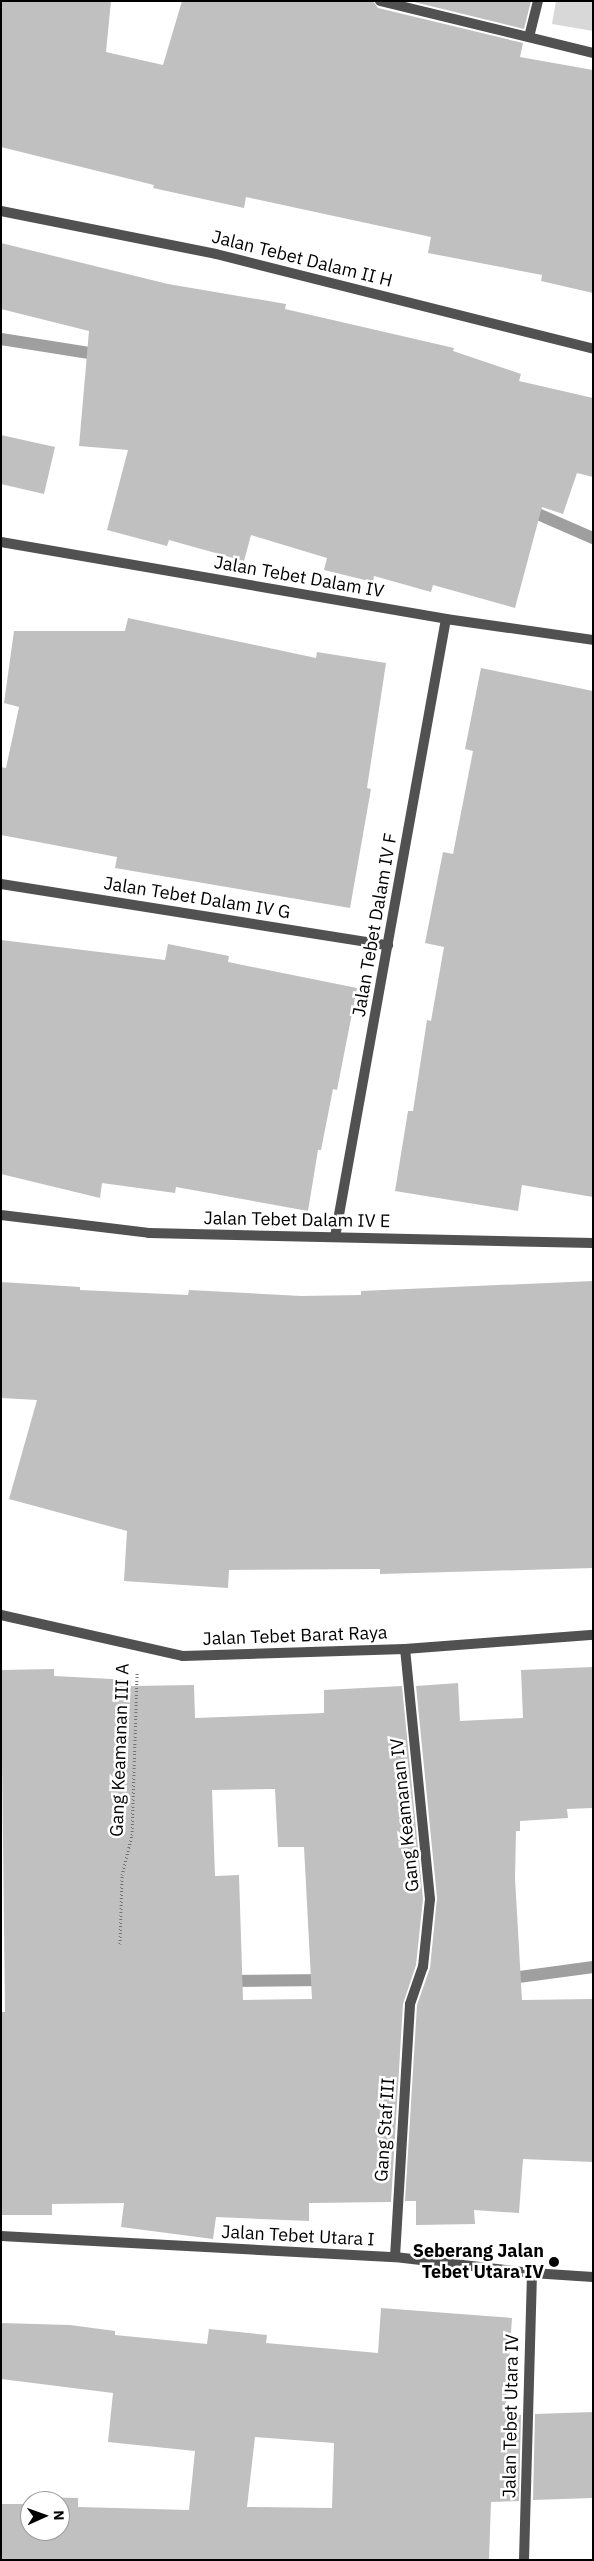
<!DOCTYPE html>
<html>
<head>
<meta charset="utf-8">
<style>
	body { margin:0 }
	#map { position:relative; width:594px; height:2561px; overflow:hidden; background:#fff; font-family:"IBM Plex Sans",sans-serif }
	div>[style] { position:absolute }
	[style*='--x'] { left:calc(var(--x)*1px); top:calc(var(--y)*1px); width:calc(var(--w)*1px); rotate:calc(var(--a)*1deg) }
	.green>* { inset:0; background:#d8d8d8 }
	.stream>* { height:12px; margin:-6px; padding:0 6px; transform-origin:6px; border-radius:6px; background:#9f9f9f }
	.building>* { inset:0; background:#c0c0c0 }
	.path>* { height:3px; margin-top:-1.5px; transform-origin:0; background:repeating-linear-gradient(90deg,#737373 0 1px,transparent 0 3.5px) }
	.minor>* { height:10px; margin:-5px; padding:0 5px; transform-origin:5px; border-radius:5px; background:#515151 }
	.tertiary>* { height:10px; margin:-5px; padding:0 5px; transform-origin:5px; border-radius:5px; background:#515151 }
	.dots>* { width:14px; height:14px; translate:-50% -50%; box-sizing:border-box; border:2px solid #fff; border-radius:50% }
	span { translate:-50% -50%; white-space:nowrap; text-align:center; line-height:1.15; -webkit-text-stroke:5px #fff; paint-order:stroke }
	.street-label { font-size:18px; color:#000 }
	.poi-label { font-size:18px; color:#000; font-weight:700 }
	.right { translate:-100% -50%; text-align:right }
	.frame { position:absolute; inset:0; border:2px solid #000; pointer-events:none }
	.north { position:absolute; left:20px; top:2491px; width:50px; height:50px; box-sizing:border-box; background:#fff; border:1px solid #999; border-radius:50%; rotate:88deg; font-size:14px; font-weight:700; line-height:20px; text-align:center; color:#000 }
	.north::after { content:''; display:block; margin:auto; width:18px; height:22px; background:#000; clip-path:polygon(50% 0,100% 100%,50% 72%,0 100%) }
</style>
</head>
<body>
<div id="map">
	<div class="green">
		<i style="clip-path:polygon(556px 1px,593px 1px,593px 31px,552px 24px)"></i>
	</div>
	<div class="stream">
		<i style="--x:1;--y:339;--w:102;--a:9"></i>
		<i style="--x:524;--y:508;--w:75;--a:23.5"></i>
		<i style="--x:504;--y:1979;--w:90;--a:-7.7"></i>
		<i style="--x:226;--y:1981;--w:100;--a:-0.6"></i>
	</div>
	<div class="building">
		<i style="clip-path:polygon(1px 1px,111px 1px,106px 52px,163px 65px,182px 1px,373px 1px,378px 8px,523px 43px,520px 57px,593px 70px,593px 293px,541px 281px,542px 275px,428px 253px,431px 237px,246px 197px,244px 208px,153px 188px,154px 185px,1px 147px)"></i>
		<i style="clip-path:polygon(410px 1px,531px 1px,524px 29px)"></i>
		<i style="clip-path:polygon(1px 243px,168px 284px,286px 304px,285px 309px,454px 348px,453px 351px,521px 374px,519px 381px,593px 398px,593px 477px,577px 473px,563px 514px,542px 507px,515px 608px,433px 585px,431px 592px,374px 576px,373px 582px,324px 570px,327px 558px,251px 535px,244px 561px,169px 540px,167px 546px,107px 530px,128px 450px,79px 446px,89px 331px,1px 309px)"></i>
		<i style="clip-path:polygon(1px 435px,55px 447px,44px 494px,1px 484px)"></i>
		<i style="clip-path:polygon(128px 618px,316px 658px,317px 652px,386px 663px,367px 788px,371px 789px,350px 908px,115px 868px,117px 857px,1px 835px,1px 767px,6px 768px,19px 707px,4px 703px,14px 631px,125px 631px)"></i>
		<i style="clip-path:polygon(481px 668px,593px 691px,593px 1197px,522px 1185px,518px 1211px,395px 1191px,408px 1111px,413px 1111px,427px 1020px,431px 1021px,444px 947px,425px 943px,443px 852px,453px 854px,473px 751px,465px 749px)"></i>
		<i style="clip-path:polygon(1px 940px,165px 960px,168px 944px,229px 956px,228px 962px,357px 988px,337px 1090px,333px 1089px,321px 1150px,318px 1150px,308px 1211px,176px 1187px,175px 1193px,102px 1183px,100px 1198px,1px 1174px)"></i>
		<i style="clip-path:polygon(593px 1281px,593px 1568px,380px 1574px,380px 1569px,229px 1570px,228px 1588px,124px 1581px,127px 1531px,9px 1499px,37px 1400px,1px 1398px,1px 1282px,80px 1287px,80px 1290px,188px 1295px,189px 1290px,301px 1296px,361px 1295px,361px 1291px)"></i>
		<i style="clip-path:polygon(593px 1667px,593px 1808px,567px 1809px,568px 1818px,520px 1821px,520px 1831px,516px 1831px,515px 1878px,522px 2000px,593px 1999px,593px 2162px,523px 2159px,519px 2213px,474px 2210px,475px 2224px,416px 2225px,416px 2201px,405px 2201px,417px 2005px,430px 1968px,437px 1898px,416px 1686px,458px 1683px,460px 1721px,523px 1718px,521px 1670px)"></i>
		<i style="clip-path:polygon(evenodd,54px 1669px,54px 1676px,131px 1680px,131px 1686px,194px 1685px,195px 1718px,324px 1713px,324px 1690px,402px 1686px,423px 1899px,416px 1965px,403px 2004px,391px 2202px,309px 2203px,309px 2221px,216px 2217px,213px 2239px,121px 2227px,124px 2203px,52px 2204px,52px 2215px,1px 2215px,1px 2012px,5px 2012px,1px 1670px,54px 1669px,275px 1789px,278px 1847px,304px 1847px,312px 1999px,243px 2000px,239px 1875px,215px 1876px,212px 1790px,275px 1789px)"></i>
		<i style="clip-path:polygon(evenodd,381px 2308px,512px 2318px,505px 2415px,521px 2415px,519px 2501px,491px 2502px,489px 2560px,1px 2560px,1px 2504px,30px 2504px,30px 2531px,60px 2531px,60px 2501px,38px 2501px,38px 2497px,78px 2498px,78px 2507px,189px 2510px,195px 2451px,108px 2442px,113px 2393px,1px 2379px,1px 2323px,70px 2325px,115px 2331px,115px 2335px,207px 2344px,209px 2329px,267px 2335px,266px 2343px,378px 2353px,381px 2308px,255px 2437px,334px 2443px,332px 2508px,247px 2507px,255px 2437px)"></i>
		<i style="clip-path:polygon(593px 2412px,593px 2498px,533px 2500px,535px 2414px)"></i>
	</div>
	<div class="path">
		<i style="--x:120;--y:1944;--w:69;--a:-88.3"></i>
		<i style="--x:122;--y:1875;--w:41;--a:-76"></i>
		<i style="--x:132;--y:1835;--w:162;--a:-88.2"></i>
	</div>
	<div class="minor">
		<i style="--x:380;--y:1;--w:219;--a:13.7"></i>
		<i style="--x:529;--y:37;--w:37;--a:-76"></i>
		<i style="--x:1;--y:211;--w:219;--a:11.3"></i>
		<i style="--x:216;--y:254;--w:389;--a:14.1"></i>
		<i style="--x:1;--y:884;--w:392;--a:9"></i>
		<i style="--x:1;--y:1215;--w:149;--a:6.9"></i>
		<i style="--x:149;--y:1233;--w:444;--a:1.3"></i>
		<i style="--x:335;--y:1237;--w:628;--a:-79.82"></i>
		<i style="--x:1;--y:1615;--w:187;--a:12.7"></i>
		<i style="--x:183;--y:1656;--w:222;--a:-1.8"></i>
		<i style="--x:405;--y:1649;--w:189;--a:-4.3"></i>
		<i style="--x:395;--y:2257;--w:253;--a:-86.6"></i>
		<i style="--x:410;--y:2004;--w:39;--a:-71"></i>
		<i style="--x:423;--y:1967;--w:68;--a:-84.1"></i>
		<i style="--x:430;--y:1899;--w:251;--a:-95.7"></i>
		<i style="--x:524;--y:2560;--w:287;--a:-88.4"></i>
	</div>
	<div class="tertiary">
		<i style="--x:1;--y:542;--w:452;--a:9.8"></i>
		<i style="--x:446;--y:619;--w:148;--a:8.1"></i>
		<i style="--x:1;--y:2236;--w:395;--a:3.1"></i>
		<i style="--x:395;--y:2257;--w:138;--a:6.7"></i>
		<i style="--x:532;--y:2273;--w:61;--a:3.8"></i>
	</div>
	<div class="dots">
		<i style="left:554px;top:2262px;background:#000"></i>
	</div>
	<div class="street-label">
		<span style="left:302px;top:259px;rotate:14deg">Jalan Tebet Dalam II H</span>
		<span style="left:299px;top:577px;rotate:10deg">Jalan Tebet Dalam IV</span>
		<span style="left:197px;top:898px;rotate:9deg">Jalan Tebet Dalam IV G</span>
		<span style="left:375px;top:925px;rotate:-80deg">Jalan Tebet Dalam IV F</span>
		<span style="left:297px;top:1220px;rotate:1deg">Jalan Tebet Dalam IV E</span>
		<span style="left:295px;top:1636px;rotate:-2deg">Jalan Tebet Barat Raya</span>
		<span style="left:120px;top:1750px;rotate:-88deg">Gang Keamanan III A</span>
		<span style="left:405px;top:1815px;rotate:-96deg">Gang Keamanan IV</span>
		<span style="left:385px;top:2130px;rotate:-86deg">Gang Staf III</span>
		<span style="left:298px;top:2236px;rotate:3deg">Jalan Tebet Utara I</span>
		<span style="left:511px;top:2416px;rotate:-89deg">Jalan Tebet Utara IV</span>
	</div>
	<div class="poi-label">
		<span class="right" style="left:544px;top:2262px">Seberang Jalan<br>Tebet Utara IV</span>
	</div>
	<div class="frame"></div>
	<div class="north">N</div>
</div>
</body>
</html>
